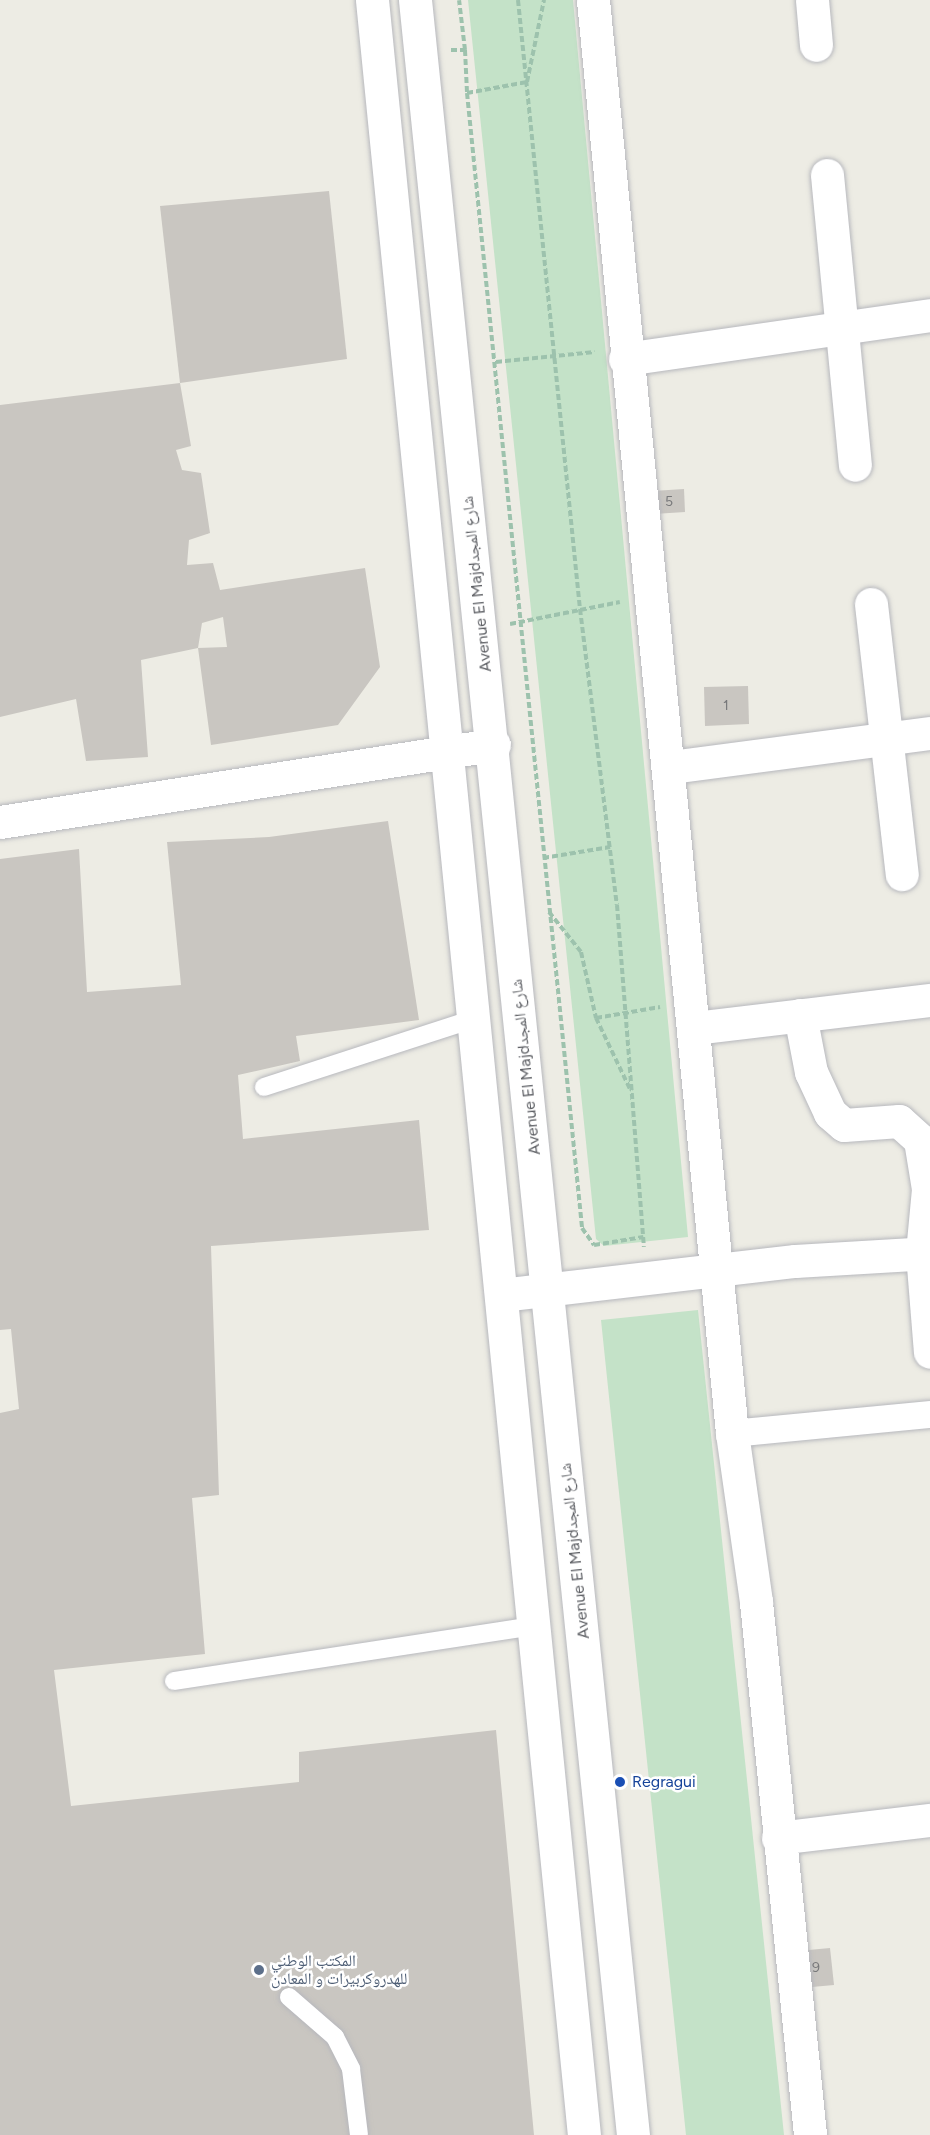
<!DOCTYPE html>
<html>
<head>
<meta charset="utf-8">
<style>
	body { margin:0 }
	#map { position:relative; width:930px; height:2135px; overflow:hidden; background:#edece4; font-family:Figtree,"Noto Naskh Arabic",sans-serif }
	div>[style] { position:absolute }
	[style*='--x'] { left:calc(var(--x)*1px); top:calc(var(--y)*1px); width:calc(var(--w)*1px); rotate:calc(var(--a)*1deg) }
	.green>* { inset:0; background:#c4e2c8 }
	.building>* { inset:0; background:#c9c6c1 }
	.path>* { height:4px; margin-top:-2px; transform-origin:0; background:repeating-linear-gradient(90deg,#9dc2ad 0 6px,transparent 0 9px) }
	.roads { filter:drop-shadow(0 0 2px #b7b8bd) drop-shadow(0 0 2px #b7b8bd) }
	.service>* { height:18px; margin:-9px; padding:0 9px; transform-origin:9px; border-radius:9px; background:#fff }
	.pedestrian>* { height:27px; margin:-13.5px; padding:0 13.5px; transform-origin:13.5px; border-radius:13.5px; background:#fff }
	.minor>* { height:33px; margin:-16.5px; padding:0 16.5px; transform-origin:16.5px; border-radius:16.5px; background:#fff }
	.secondary>* { height:33px; margin:-16.5px; padding:0 16.5px; transform-origin:16.5px; border-radius:16.5px; background:#fff }
	.dots>* { width:16px; height:16px; translate:-50% -50%; box-sizing:border-box; border:3px solid #fff; border-radius:50% }
	span { translate:-50% -50%; white-space:nowrap; text-align:center; line-height:1.15; -webkit-text-stroke:5px #fff; paint-order:stroke }
	.number-label { font-size:14px; color:#77787a }
	.number-label span { -webkit-text-stroke-width:0 }
	.street-label { font-size:16px; color:#5c5e63 }
	.transit-label { font-size:16px; color:#164399 }
	.left { translate:0 -50%; text-align:left }
	.service-label { font-size:16px; color:#4e5e75 }
</style>
</head>
<body>
<div id="map">
	<div class="green">
		<i style="clip-path:polygon(468px 0,573px 0,688px 1237px,604px 1246px,596px 1239px)"></i>
		<i style="clip-path:polygon(698px 1310px,784px 2135px,686px 2135px,601px 1320px)"></i>
	</div>
	<div class="building">
		<i style="clip-path:polygon(329px 191px,347px 359px,180px 383px,160px 206px)"></i>
		<i style="clip-path:polygon(evenodd,180px 383px,191px 446px,176px 450px,182px 470px,201px 473px,210px 533px,189px 540px,187px 565px,213px 563px,220px 590px,365px 568px,380px 667px,338px 725px,211px 745px,198px 648px,141px 660px,148px 757px,86px 761px,76px 699px,0 717px,0 405px,180px 383px,223px 617px,227px 647px,198px 648px,202px 623px,223px 617px)"></i>
		<i style="clip-path:polygon(684px 489px,685px 512px,654px 514px,653px 491px)"></i>
		<i style="clip-path:polygon(748px 686px,749px 724px,705px 726px,704px 687px)"></i>
		<i style="clip-path:polygon(388px 821px,419px 1020px,296px 1036px,300px 1061px,238px 1075px,243px 1139px,419px 1120px,429px 1230px,211px 1246px,219px 1495px,192px 1498px,205px 1654px,54px 1670px,71px 1806px,299px 1782px,299px 1752px,496px 1730px,534px 2135px,0 2135px,0 1413px,19px 1409px,11px 1329px,0 1330px,0 859px,79px 849px,87px 992px,181px 985px,167px 842px,269px 837px)"></i>
		<i style="clip-path:polygon(830px 1948px,834px 1985px,801px 1988px,798px 1951px)"></i>
	</div>
	<div class="path">
		<i style="--x:518;--y:0;--w:612;--a:84.19"></i>
		<i style="--x:580;--y:609;--w:298;--a:82.9"></i>
		<i style="--x:617;--y:905;--w:343;--a:85.5"></i>
		<i style="--x:451;--y:50;--w:14;--a:0"></i>
		<i style="--x:465;--y:50;--w:50;--a:-96.8"></i>
		<i style="--x:465;--y:50;--w:43;--a:87.3"></i>
		<i style="--x:467;--y:93;--w:61;--a:-10.4"></i>
		<i style="--x:527;--y:82;--w:84;--a:-78.3"></i>
		<i style="--x:467;--y:93;--w:1141;--a:84.21"></i>
		<i style="--x:582;--y:1228;--w:21;--a:55"></i>
		<i style="--x:594;--y:1245;--w:50;--a:-9.3"></i>
		<i style="--x:496;--y:362;--w:99;--a:-5.8"></i>
		<i style="--x:510;--y:624;--w:112;--a:-11.3"></i>
		<i style="--x:543;--y:858;--w:68;--a:-9.3"></i>
		<i style="--x:549;--y:912;--w:51;--a:51.3"></i>
		<i style="--x:581;--y:952;--w:68;--a:77.2"></i>
		<i style="--x:596;--y:1018;--w:81;--a:64.4"></i>
		<i style="--x:596;--y:1018;--w:65;--a:-9.8"></i>
	</div>
	<div class="roads">
		<div class="service">
			<i style="--x:264;--y:1087;--w:220;--a:-18"></i>
			<i style="--x:174;--y:1681;--w:363;--a:-8.7"></i>
			<i style="--x:289;--y:1997;--w:61;--a:41"></i>
			<i style="--x:335;--y:2037;--w:36;--a:63"></i>
			<i style="--x:351;--y:2069;--w:66;--a:83.1"></i>
		</div>
		<div class="pedestrian">
			<i style="--x:732;--y:1433;--w:199;--a:-5.5"></i>
		</div>
		<div class="minor">
			<i style="--x:593;--y:0;--w:1440;--a:84.46"></i>
			<i style="--x:732;--y:1433;--w:171;--a:81.9"></i>
			<i style="--x:756;--y:1602;--w:536;--a:84.21"></i>
			<i style="--x:812;--y:0;--w:45;--a:84.9"></i>
			<i style="--x:827;--y:175;--w:291;--a:84.5"></i>
			<i style="--x:625;--y:359;--w:308;--a:-8.2"></i>
			<i style="--x:871;--y:604;--w:272;--a:83.5"></i>
			<i style="--x:671;--y:767;--w:261;--a:-7.5"></i>
			<i style="--x:0;--y:822;--w:500;--a:-8.9"></i>
			<i style="--x:800;--y:1015;--w:58;--a:79.1"></i>
			<i style="--x:811;--y:1072;--w:45;--a:65.1"></i>
			<i style="--x:830;--y:1113;--w:18;--a:41"></i>
			<i style="--x:844;--y:1125;--w:55;--a:-4.2"></i>
			<i style="--x:899;--y:1121;--w:28;--a:42"></i>
			<i style="--x:920;--y:1140;--w:50;--a:80.7"></i>
			<i style="--x:928;--y:1189;--w:64;--a:95.4"></i>
			<i style="--x:922;--y:1253;--w:99;--a:85.4"></i>
			<i style="--x:695;--y:1028;--w:237;--a:-6.8"></i>
			<i style="--x:501;--y:1295;--w:296;--a:-6.6"></i>
			<i style="--x:795;--y:1261;--w:135;--a:-3.4"></i>
			<i style="--x:778;--y:1838;--w:153;--a:-6.8"></i>
		</div>
		<div class="secondary">
			<i style="--x:372;--y:0;--w:2145;--a:84.33"></i>
			<i style="--x:415;--y:0;--w:2146;--a:84.17"></i>
		</div>
	</div>
	<div class="dots">
		<i style="left:620px;top:1782px;background:#1a4fb4"></i>
		<i style="left:259px;top:1970px;background:#5c6f8a"></i>
	</div>
	<div class="number-label">
		<span style="left:669px;top:502px">5</span>
		<span style="left:726px;top:706px">1</span>
		<span style="left:816px;top:1968px">9</span>
	</div>
	<div class="street-label">
		<span style="left:477px;top:584px;rotate:-96deg">Avenue El Majdشارع المجد</span>
		<span style="left:526px;top:1067px;rotate:-96deg">Avenue El Majdشارع المجد</span>
		<span style="left:575px;top:1551px;rotate:-96deg">Avenue El Majdشارع المجد</span>
	</div>
	<div class="transit-label">
		<span class="left" style="left:632px;top:1782px">Regragui</span>
	</div>
	<div class="service-label">
		<span class="left" style="left:271px;top:1970px">المكتب الوطني<br>للهدروكربيرات و المعادن</span>
	</div>
</div>
</body>
</html>
